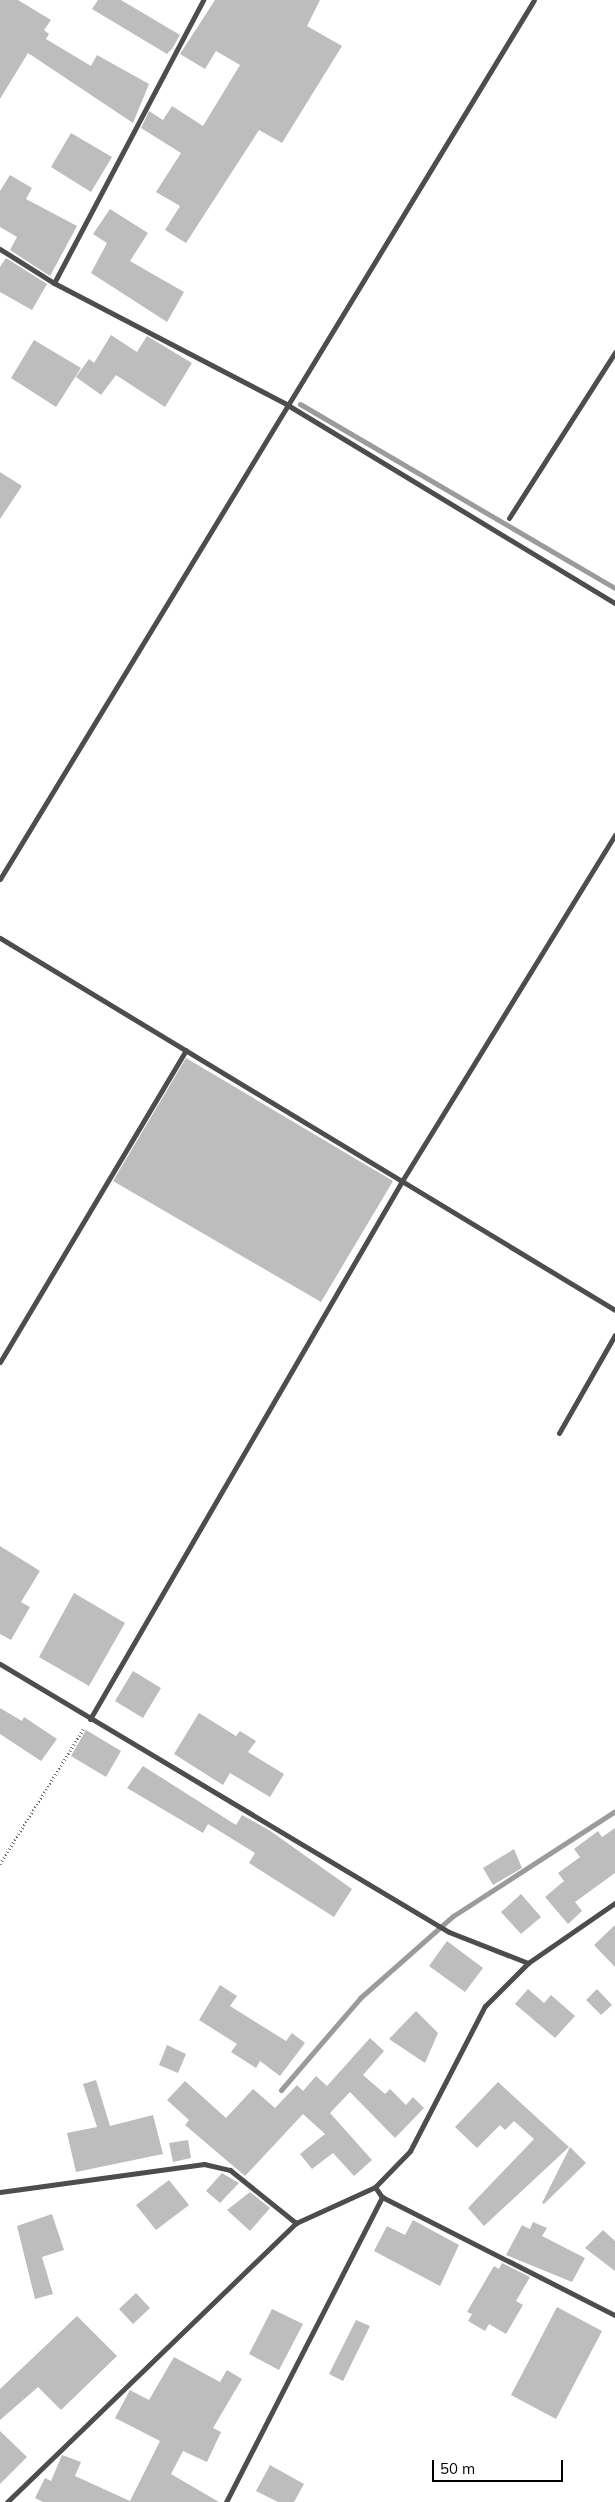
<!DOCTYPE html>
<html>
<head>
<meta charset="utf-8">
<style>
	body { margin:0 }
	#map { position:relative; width:615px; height:2502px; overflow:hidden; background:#fff; font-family:Mulish,sans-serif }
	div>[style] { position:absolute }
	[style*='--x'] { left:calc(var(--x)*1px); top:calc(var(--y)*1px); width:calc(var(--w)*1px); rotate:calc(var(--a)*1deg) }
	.stream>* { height:5px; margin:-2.5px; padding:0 2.5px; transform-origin:2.5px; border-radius:2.5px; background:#9b9b9b }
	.building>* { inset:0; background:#bdbdbd }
	.path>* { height:3px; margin-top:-1.5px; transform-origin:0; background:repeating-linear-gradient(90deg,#6f6f6f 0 1px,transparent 0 3.5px) }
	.street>* { height:5px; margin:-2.5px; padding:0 2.5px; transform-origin:2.5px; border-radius:2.5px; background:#4d4d4d }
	span { translate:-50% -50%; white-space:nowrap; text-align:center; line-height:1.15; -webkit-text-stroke:5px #fff; paint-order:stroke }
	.scale { position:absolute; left:432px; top:2460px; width:131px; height:22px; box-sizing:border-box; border:2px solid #000; border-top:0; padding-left:6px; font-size:15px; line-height:18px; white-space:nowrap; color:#000; -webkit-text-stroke:4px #fff; paint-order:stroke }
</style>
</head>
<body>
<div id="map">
	<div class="stream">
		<i style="--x:300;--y:404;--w:365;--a:30.3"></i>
		<i style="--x:281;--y:2090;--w:121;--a:-49.3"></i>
		<i style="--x:360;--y:1998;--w:124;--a:-41.4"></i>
		<i style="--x:453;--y:1916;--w:193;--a:-32.9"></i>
	</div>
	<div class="building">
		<i style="clip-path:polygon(0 0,18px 0,51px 20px,44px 30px,49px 34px,46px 39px,91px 66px,97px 55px,149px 84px,133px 123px,28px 53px,0 99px)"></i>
		<i style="clip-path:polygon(98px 0,121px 0,180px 35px,172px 49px,167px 54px,92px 9px)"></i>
		<i style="clip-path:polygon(215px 0,320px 0,307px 26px,342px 46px,282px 143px,259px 130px,186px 243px,165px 230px,180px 206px,156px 192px,181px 153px,141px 128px,149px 111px,163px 120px,172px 106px,203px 126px,240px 65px,216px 51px,205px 69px,180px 54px)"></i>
		<i style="clip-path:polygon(71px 133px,112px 157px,91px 192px,51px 167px)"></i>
		<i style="clip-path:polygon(10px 175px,32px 188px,26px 199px,77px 226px,50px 276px,10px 250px,17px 237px,0 227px,0 191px)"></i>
		<i style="clip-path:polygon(110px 209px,148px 233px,130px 261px,184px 292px,167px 322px,91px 273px,107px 243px,93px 234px)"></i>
		<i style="clip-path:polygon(6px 258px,47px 284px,32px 310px,0 292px,0 267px)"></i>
		<i style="clip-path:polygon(111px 335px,137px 352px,147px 336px,192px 363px,165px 407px,116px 375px,101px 395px,76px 377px,89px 359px,94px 363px)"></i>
		<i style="clip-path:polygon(34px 340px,81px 368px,56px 407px,11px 378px)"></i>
		<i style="clip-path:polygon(0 472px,22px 486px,0 519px)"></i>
		<i style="clip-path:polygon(186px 1058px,393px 1181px,321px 1302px,113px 1181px)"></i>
		<i style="clip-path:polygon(0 1546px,40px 1571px,21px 1602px,30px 1607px,11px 1640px,0 1634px)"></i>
		<i style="clip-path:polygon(74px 1593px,125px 1623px,89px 1686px,39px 1657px)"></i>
		<i style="clip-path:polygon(133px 1671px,161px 1688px,143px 1718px,115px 1701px)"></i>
		<i style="clip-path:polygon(0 1708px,22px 1721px,24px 1717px,57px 1739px,41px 1761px,0 1734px)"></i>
		<i style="clip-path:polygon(199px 1713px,236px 1736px,240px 1731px,256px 1741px,248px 1752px,284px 1774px,270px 1797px,230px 1773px,223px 1785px,174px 1754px)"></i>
		<i style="clip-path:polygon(86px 1730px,121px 1751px,106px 1777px,71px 1756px)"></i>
		<i style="clip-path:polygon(143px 1766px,236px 1825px,242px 1815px,269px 1830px,352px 1889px,334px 1917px,249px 1863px,255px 1853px,208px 1824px,203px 1833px,127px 1788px)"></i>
		<i style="clip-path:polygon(615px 1828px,615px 1873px,575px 1902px,582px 1911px,568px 1924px,545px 1897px,564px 1881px,558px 1873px,580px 1857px,574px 1849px,598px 1831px,602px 1837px)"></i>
		<i style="clip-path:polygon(514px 1849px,522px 1868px,493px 1885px,483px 1868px)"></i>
		<i style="clip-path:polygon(521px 1894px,541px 1917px,521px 1934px,501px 1912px)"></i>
		<i style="clip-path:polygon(615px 1925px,615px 1967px,594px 1945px)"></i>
		<i style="clip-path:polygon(447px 1941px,483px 1968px,465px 1992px,429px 1966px)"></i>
		<i style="clip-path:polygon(220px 1985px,237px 1996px,230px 2006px,286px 2041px,292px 2033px,305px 2043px,280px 2076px,260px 2061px,256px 2068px,231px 2052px,237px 2044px,199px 2020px)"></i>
		<i style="clip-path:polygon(528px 1989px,544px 2003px,551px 1995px,575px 2016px,555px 2038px,515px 2004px)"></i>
		<i style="clip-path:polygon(597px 1989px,612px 2005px,601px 2015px,586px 2000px)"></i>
		<i style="clip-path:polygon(416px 2011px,438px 2033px,425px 2063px,389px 2039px)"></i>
		<i style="clip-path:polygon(370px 2038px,384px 2051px,363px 2075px,385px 2094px,390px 2089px,406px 2105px,413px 2097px,424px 2108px,395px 2138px,350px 2092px,330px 2113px,372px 2160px,354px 2176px,333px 2153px,312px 2169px,300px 2154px,325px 2134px,303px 2114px,245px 2176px,185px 2125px,189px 2120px,167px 2100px,185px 2081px,226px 2118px,253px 2089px,275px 2108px,297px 2085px,303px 2091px,316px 2076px,327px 2086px)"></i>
		<i style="clip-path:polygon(167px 2045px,186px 2054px,178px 2073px,159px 2065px)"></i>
		<i style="clip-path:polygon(96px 2080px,110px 2126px,153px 2115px,163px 2154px,76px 2172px,67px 2133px,97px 2127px,83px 2084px)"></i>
		<i style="clip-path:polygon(498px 2082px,569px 2147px,484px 2226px,468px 2208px,534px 2139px,514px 2121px,505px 2130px,500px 2125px,477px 2148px,455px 2127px)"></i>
		<i style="clip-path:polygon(188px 2140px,191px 2158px,173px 2162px,169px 2143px)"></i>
		<i style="clip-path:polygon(570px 2147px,586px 2163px,544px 2204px,542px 2203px)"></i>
		<i style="clip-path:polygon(222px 2173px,239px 2183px,220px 2203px,206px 2191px)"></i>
		<i style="clip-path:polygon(169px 2180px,189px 2205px,156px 2230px,136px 2205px)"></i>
		<i style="clip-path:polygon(250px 2192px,270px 2208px,250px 2231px,227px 2210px)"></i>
		<i style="clip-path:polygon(52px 2214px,64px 2250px,42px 2257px,53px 2294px,35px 2299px,17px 2226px)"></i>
		<i style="clip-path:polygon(413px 2220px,459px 2245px,440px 2286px,374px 2251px,387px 2226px,405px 2235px)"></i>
		<i style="clip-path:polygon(533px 2222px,547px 2228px,542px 2236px,585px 2258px,572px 2282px,506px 2255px,522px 2225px,530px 2229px)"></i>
		<i style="clip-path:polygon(603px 2230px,615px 2241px,615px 2271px,585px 2248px)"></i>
		<i style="clip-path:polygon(502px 2263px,530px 2277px,516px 2301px,523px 2305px,506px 2334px,489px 2324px,485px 2331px,468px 2321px,472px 2314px,467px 2312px,494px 2266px,499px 2269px)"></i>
		<i style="clip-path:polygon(136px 2293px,150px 2308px,133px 2324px,119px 2309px)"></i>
		<i style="clip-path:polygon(557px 2307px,602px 2331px,556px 2419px,511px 2395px)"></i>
		<i style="clip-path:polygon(272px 2309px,303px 2324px,279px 2370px,249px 2354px)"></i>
		<i style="clip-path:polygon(77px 2316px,117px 2356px,61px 2410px,38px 2387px,0 2420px,0 2389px)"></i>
		<i style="clip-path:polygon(356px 2320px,370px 2326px,343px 2381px,329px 2374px)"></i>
		<i style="clip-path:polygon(174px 2357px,220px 2382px,227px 2370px,242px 2379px,213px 2428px,221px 2432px,207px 2462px,183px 2451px,171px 2474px,219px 2502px,43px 2502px,35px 2498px,45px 2478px,51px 2481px,62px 2455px,81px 2462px,75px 2476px,130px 2501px,160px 2441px,115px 2418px,130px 2390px,149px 2400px)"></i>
		<i style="clip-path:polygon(0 2431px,27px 2457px,0 2484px)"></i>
		<i style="clip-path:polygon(270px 2465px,304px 2484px,294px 2502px,278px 2502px,256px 2491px)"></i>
	</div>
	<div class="path">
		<i style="--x:0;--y:1864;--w:160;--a:-58.3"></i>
	</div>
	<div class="street">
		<i style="--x:0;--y:249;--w:64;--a:32.2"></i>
		<i style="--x:54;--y:283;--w:262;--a:27.5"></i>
		<i style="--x:286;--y:404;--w:385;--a:31.2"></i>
		<i style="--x:54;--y:283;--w:320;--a:-62.2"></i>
		<i style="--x:509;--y:518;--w:197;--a:-57.4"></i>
		<i style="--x:0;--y:879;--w:1028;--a:-58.72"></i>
		<i style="--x:0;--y:938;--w:719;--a:31.17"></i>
		<i style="--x:0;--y:1362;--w:363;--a:-59.2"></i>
		<i style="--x:559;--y:1433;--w:113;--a:-60.3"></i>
		<i style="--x:0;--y:1664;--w:523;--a:30.83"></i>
		<i style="--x:449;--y:1932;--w:85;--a:21.4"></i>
		<i style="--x:90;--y:1719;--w:622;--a:-59.89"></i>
		<i style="--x:402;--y:1181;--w:406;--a:-58.4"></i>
		<i style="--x:375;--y:2187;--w:12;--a:55"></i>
		<i style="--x:382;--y:2197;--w:261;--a:26.9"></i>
		<i style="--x:0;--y:2192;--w:206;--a:-7.8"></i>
		<i style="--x:204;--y:2164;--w:27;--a:13"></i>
		<i style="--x:230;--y:2170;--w:85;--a:38.8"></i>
		<i style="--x:7;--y:2502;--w:402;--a:-44"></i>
		<i style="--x:296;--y:2223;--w:87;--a:-24.5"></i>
		<i style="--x:375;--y:2187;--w:50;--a:-45.8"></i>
		<i style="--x:410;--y:2151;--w:163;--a:-62.7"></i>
		<i style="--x:485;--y:2006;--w:61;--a:-45"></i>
		<i style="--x:528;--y:1963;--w:106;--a:-34.6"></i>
		<i style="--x:226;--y:2502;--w:343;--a:-62.9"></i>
	</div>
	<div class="scale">50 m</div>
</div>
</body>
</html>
